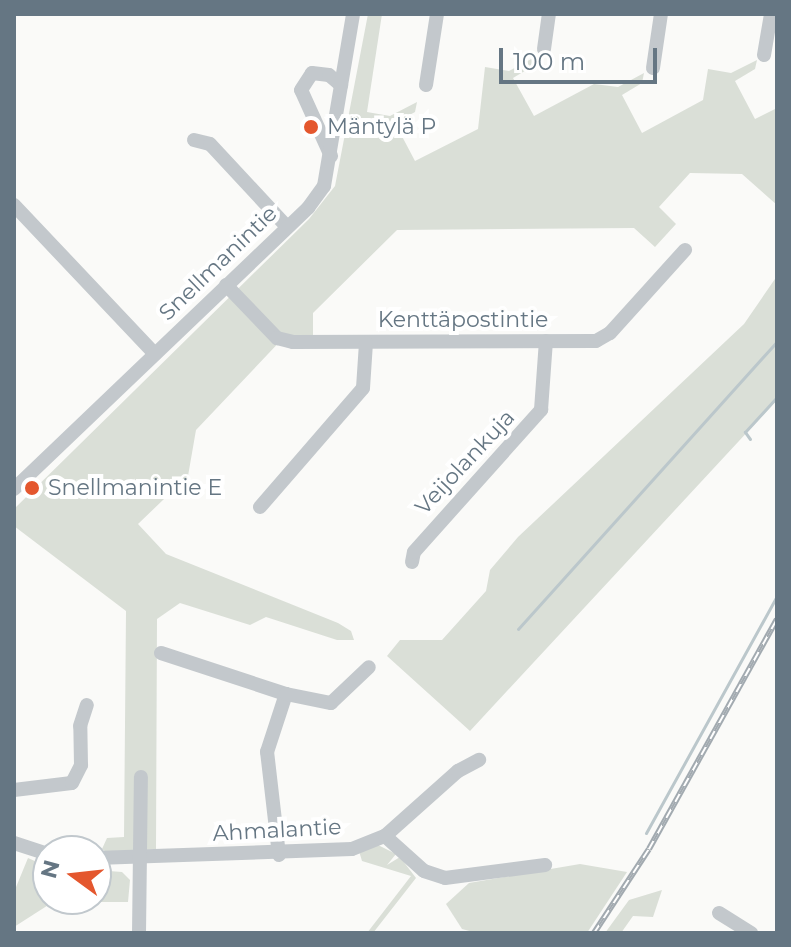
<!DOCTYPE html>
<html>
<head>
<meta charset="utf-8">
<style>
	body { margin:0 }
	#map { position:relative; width:791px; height:947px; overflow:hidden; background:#fafaf8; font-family:Montserrat,sans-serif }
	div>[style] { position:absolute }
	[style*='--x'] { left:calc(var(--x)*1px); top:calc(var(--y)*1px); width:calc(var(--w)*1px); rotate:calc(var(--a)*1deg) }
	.green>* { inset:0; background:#dadfd7 }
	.stream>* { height:3px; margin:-1.5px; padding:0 1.5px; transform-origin:1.5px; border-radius:1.5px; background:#bbc7cb }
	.minor>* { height:14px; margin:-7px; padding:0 7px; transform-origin:7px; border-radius:7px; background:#c3c8cc }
	.rail>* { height:6px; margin-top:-3px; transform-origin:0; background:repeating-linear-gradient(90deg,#fff 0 9px,#a2aab0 0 18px); box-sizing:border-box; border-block:2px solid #a2aab0 }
	.dots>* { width:22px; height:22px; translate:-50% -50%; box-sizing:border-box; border:4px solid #fff; border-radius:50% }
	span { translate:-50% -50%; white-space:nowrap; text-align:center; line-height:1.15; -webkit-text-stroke:8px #fff; paint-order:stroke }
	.poi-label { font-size:22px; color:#657683 }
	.left { translate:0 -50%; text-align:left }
	.street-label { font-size:22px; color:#657683 }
	.frame { position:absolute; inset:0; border:16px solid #657683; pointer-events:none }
	.north { position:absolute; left:32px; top:835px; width:80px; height:80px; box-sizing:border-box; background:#fff; border:2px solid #c1c8cd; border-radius:50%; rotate:285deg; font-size:22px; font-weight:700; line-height:32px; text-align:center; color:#657683 }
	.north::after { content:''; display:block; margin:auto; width:28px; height:36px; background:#e4572e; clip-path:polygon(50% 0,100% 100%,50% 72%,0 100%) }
	.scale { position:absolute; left:499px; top:48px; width:158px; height:36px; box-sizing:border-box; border:4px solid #657683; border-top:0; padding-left:10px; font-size:24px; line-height:28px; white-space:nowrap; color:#657683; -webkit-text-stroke:6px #fff; paint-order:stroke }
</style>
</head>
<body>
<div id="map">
	<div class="green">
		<i style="clip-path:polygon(368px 14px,382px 14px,367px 112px,390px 116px,417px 102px,415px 112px,395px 123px,415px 161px,478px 129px,485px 67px,509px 71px,535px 57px,533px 66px,513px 78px,534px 116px,594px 84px,618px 87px,644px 73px,642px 83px,622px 95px,642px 133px,703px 100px,708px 69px,731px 73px,757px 60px,755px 69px,735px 81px,755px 119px,777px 108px,777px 205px,742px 174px,690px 173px,659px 207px,676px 224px,655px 247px,634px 228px,397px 230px,313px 313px,313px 337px,286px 335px,196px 430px,188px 476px,138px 524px,166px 554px,338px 623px,351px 631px,354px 640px,337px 640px,266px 617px,250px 625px,180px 603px,157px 619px,156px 849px,106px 852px,102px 849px,107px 838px,124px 837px,126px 611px,14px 526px,14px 509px,309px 219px,335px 186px)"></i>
		<i style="clip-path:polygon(777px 276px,777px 400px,470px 731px,387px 656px,400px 640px,442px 640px,486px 591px,490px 570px,518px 537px,744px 324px)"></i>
		<i style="clip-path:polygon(378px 845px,396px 854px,387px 865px,400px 857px,416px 878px,373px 933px,367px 933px,411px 876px,362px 861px,359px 851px)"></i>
		<i style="clip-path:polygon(28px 858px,48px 867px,48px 899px,96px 899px,96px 870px,122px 872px,130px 880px,128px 902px,53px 902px,14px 927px,14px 892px)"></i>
		<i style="clip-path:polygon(580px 864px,627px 872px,587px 933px,477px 933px,462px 929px,446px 904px,469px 883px)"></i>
		<i style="clip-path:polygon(662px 890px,653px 917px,633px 916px,621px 933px,605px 933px,629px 900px)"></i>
	</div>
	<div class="stream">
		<i style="--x:750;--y:439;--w:9;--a:-126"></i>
		<i style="--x:745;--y:432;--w:47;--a:-47.6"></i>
		<i style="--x:518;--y:629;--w:387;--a:-48"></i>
		<i style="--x:646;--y:833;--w:271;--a:-61.1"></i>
	</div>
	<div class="minor">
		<i style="--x:544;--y:49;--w:35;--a:-82"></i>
		<i style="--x:764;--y:55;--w:42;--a:-80.3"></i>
		<i style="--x:653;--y:68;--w:55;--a:-81.6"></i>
		<i style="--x:426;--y:85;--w:72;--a:-81.2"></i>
		<i style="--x:194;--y:140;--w:16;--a:14"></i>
		<i style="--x:210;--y:144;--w:113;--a:47.1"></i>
		<i style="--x:331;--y:156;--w:72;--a:-114.4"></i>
		<i style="--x:301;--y:90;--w:20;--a:-57"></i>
		<i style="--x:312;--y:73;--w:17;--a:7"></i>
		<i style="--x:329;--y:75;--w:16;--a:40"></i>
		<i style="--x:14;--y:205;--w:205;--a:46.6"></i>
		<i style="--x:226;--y:285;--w:74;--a:46.1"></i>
		<i style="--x:277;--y:338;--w:16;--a:14"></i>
		<i style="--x:293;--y:342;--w:303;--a:-0.2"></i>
		<i style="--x:596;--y:341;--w:16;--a:-30"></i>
		<i style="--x:610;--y:333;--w:112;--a:-47.9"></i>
		<i style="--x:14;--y:489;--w:407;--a:-43.7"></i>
		<i style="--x:308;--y:208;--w:27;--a:-54"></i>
		<i style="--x:324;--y:186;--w:174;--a:-80.4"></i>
		<i style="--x:260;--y:507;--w:157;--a:-49.1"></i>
		<i style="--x:363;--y:388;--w:45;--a:-86.2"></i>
		<i style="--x:412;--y:562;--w:10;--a:-79"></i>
		<i style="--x:414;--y:552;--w:191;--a:-48.2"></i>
		<i style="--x:541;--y:410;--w:69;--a:-85.9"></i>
		<i style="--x:161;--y:653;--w:132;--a:18.2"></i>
		<i style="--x:14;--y:790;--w:58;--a:-6.9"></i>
		<i style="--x:72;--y:783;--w:20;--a:-63"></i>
		<i style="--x:81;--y:765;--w:39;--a:-91"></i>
		<i style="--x:80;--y:726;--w:22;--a:-72"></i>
		<i style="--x:385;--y:836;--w:52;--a:41.9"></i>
		<i style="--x:424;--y:871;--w:22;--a:18"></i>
		<i style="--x:445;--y:878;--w:101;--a:-7.4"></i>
		<i style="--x:14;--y:843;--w:36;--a:18"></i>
		<i style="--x:279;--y:855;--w:104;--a:-96.6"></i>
		<i style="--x:267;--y:752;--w:61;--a:-71.9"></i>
		<i style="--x:286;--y:694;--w:46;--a:11.3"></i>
		<i style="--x:331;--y:703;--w:52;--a:-43.5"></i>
		<i style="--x:96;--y:858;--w:256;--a:-2"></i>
		<i style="--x:352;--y:849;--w:35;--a:-22"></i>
		<i style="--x:385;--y:836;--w:98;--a:-41.7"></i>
		<i style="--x:458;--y:771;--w:24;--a:-28"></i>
		<i style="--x:719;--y:913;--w:38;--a:32"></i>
		<i style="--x:139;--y:933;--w:156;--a:-89.3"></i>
	</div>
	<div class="rail">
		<i style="--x:594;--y:933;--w:100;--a:-56.8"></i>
		<i style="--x:649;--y:849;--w:263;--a:-60.9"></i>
	</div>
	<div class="dots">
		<i style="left:311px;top:127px;background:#e4572e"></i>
		<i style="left:32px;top:488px;background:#e4572e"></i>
	</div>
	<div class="poi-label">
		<span class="left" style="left:327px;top:127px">Mäntylä P</span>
		<span class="left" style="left:48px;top:488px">Snellmanintie E</span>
	</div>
	<div class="street-label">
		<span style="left:218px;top:263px;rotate:-44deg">Snellmanintie</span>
		<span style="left:463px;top:320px">Kenttäpostintie</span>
		<span style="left:465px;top:462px;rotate:-47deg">Veijolankuja</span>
		<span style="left:277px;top:830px;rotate:-3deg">Ahmalantie</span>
	</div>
	<div class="frame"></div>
	<div class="north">N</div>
	<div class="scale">100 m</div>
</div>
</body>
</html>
